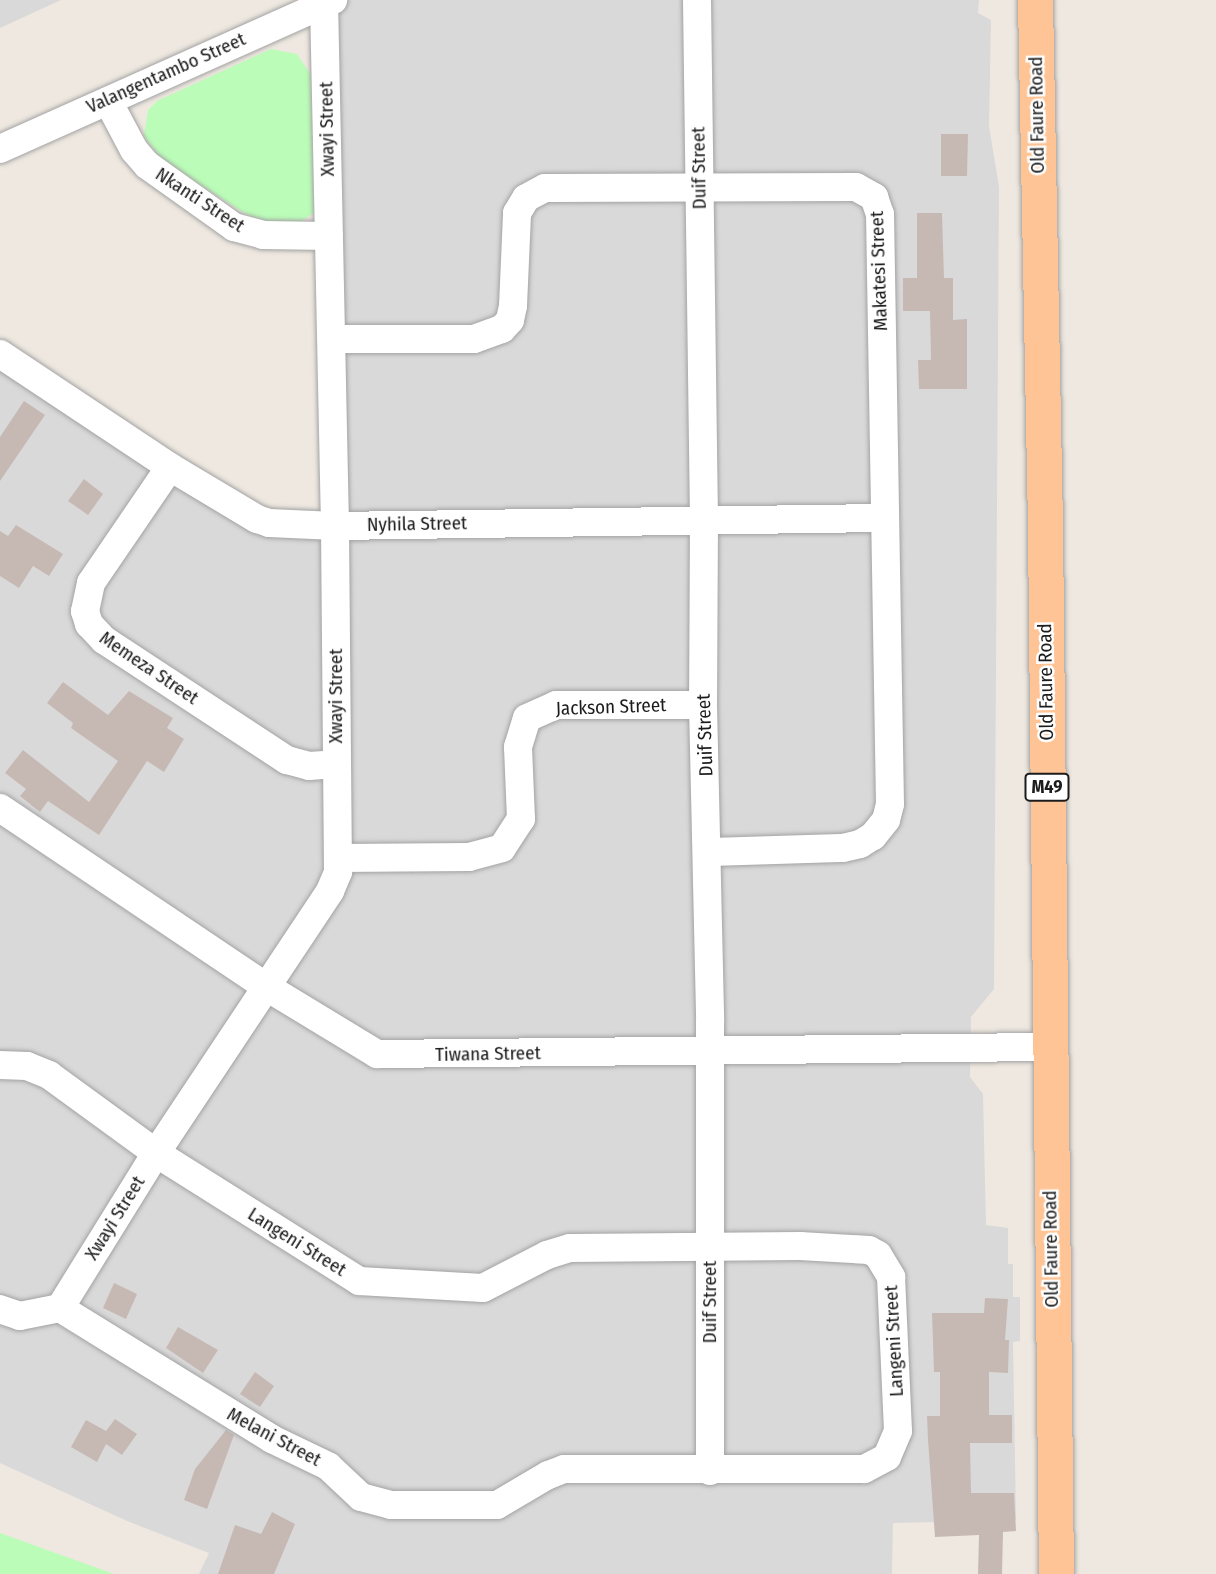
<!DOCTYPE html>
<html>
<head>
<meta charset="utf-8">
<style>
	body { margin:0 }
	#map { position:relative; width:1216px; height:1574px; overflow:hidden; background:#eee8e0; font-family:"Fira Sans Condensed",sans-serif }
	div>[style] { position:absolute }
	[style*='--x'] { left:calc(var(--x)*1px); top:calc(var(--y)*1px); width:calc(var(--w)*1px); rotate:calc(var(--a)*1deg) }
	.residential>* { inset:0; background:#dad9d9 }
	.park>* { inset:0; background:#bbfdb8 }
	.building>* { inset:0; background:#c6b9b4 }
	.roads { filter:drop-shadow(0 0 2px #a3a3a3) drop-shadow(0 0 2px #a3a3a3) }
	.minor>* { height:28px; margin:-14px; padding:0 14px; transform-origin:14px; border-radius:14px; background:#fff }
	.major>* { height:35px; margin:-17.5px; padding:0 17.5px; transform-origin:17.5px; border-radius:17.5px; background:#ffc495 }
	span { translate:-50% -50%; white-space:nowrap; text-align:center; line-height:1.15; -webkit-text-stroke:5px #fff; paint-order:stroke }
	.shield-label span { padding:2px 5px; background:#fff; border:2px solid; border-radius:5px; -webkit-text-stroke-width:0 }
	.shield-label { font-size:18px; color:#1c1c1c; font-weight:700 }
	.street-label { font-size:19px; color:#1c1c1c }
</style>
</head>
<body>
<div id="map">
	<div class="residential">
		<i style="clip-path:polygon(0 0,61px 0,0 28px)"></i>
		<i style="clip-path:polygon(345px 0,979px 0,978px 13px,991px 20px,989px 126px,999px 187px,994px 989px,971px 1017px,970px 1077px,983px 1094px,986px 1225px,1008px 1228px,1008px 1264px,1013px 1264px,1013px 1297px,1020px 1297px,1020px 1341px,1013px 1342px,1016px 1520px,893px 1523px,892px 1574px,199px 1574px,209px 1553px,127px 1521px,0 1463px,0 356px,255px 521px,338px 528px,326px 4px)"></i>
	</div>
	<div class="park">
		<i style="clip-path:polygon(271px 49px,297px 54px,311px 75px,314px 213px,300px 222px,265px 221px,246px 214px,163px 161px,144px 136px,148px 110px,157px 101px)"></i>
		<i style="clip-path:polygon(0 1533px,114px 1574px,0 1574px)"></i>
	</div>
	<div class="building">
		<i style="clip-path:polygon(941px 134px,968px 134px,967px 176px,941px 176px)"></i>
		<i style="clip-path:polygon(917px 213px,942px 213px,944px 278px,953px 278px,953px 320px,967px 319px,967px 389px,919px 389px,918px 360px,931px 360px,930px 311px,903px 311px,903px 278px,917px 278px)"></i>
		<i style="clip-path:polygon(24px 401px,45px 415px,0 481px,0 437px)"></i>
		<i style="clip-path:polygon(84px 479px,103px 494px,88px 515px,68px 501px)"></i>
		<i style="clip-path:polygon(16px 525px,63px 554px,49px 576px,33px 566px,19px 588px,0 576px,0 531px,8px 536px)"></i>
		<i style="clip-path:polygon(63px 682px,108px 715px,129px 691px,173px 718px,167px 728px,184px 739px,164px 772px,147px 761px,99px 835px,48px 801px,40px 812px,20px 796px,26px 789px,5px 773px,23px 750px,89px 802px,118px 761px,71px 728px,73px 723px,47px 703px)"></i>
		<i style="clip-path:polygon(114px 1283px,137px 1294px,126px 1319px,103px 1308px)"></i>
		<i style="clip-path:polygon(985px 1298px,1008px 1299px,1005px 1340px,1009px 1340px,1008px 1373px,989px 1372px,989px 1415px,1012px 1415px,1012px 1443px,970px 1443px,971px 1493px,1014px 1493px,1016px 1531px,1003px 1532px,1002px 1574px,978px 1574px,979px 1535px,935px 1537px,928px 1440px,927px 1416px,940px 1416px,940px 1372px,934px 1372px,932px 1313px,984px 1313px)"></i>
		<i style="clip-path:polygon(178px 1327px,218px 1350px,203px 1373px,166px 1348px)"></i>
		<i style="clip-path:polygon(255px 1372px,274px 1386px,260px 1407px,240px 1394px)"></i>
		<i style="clip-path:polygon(115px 1419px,137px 1434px,122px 1455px,106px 1444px,97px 1462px,71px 1447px,86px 1420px,106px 1431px)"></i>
		<i style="clip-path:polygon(226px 1430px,234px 1435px,207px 1509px,184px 1500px,195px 1469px)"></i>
		<i style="clip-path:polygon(272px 1512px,295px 1524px,274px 1574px,218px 1574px,235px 1525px,261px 1534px)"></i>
	</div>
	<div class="roads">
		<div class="minor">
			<i style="--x:697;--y:0;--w:520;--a:89.23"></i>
			<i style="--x:704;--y:520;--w:185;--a:90.3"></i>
			<i style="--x:703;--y:705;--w:317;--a:88.7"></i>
			<i style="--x:710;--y:1022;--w:449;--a:90"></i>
			<i style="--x:108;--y:101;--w:55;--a:62"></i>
			<i style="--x:134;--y:150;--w:20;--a:49"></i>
			<i style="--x:147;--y:165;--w:107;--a:35.5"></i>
			<i style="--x:234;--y:227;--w:30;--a:15"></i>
			<i style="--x:263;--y:235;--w:66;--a:0.9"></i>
			<i style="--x:0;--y:149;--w:365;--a:-24.1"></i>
			<i style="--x:332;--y:339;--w:142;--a:0"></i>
			<i style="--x:474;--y:339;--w:30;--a:-20"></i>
			<i style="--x:502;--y:329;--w:12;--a:-48"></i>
			<i style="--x:510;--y:320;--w:14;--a:-78"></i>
			<i style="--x:513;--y:306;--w:93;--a:-87.5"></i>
			<i style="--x:517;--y:213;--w:17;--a:-59"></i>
			<i style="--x:526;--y:198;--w:21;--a:-28"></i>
			<i style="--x:545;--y:188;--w:311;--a:-0.2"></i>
			<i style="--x:856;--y:187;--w:21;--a:29"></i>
			<i style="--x:874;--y:197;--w:18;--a:71"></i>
			<i style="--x:880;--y:214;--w:590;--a:89.03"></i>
			<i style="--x:890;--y:804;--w:16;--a:104"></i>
			<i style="--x:886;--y:820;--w:21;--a:129"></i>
			<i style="--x:873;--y:836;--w:15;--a:148"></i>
			<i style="--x:860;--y:844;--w:18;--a:167"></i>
			<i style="--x:842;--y:848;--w:134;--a:178.3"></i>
			<i style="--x:0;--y:354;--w:204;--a:33.6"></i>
			<i style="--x:170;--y:467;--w:101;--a:30.9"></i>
			<i style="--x:257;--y:519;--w:13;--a:18"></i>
			<i style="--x:269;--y:523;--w:66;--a:2.6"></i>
			<i style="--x:335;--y:526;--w:548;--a:-0.84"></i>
			<i style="--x:170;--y:467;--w:140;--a:124.3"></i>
			<i style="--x:91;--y:583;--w:29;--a:102"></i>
			<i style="--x:85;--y:611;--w:14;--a:73"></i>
			<i style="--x:89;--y:624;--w:22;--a:47"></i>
			<i style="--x:104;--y:640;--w:219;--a:33.3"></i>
			<i style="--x:287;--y:760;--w:23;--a:15"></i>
			<i style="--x:309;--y:766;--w:27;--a:-4"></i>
			<i style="--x:0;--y:808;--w:319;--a:33.9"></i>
			<i style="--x:265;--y:986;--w:131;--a:31.3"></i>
			<i style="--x:377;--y:1054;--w:672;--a:-0.6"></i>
			<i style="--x:339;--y:858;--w:130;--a:-0.4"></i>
			<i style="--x:469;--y:857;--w:34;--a:-15"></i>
			<i style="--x:502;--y:848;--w:35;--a:-57"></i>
			<i style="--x:521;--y:819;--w:72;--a:-92.4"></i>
			<i style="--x:518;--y:747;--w:30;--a:-73"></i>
			<i style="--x:527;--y:718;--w:32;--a:-24"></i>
			<i style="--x:556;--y:705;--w:147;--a:0"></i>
			<i style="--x:0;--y:1065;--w:27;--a:2"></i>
			<i style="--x:27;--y:1066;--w:24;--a:22"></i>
			<i style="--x:49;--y:1075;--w:132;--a:36.1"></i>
			<i style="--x:156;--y:1153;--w:240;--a:32.2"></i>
			<i style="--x:359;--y:1281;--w:124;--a:3.2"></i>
			<i style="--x:483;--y:1288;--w:72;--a:-27.3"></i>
			<i style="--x:547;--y:1255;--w:24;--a:-17"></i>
			<i style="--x:570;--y:1248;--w:230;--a:-0.5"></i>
			<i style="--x:800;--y:1246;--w:69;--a:3.3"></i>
			<i style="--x:869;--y:1250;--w:10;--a:29"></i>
			<i style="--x:878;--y:1255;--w:26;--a:59"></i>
			<i style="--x:891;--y:1277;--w:154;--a:87.4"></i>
			<i style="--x:898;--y:1431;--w:28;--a:113"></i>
			<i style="--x:887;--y:1457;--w:26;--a:152"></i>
			<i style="--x:864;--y:1469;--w:300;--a:180"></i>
			<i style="--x:564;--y:1469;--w:17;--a:159"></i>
			<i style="--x:548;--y:1475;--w:59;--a:149.5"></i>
			<i style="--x:497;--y:1505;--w:106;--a:180"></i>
			<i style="--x:391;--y:1505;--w:31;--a:-165"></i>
			<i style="--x:361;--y:1497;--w:45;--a:-136.8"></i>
			<i style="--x:328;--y:1466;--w:62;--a:-154.3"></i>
			<i style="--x:272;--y:1439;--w:249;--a:-148.3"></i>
			<i style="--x:60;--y:1308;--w:41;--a:168.7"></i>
			<i style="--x:20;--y:1316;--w:21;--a:-161"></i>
			<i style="--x:60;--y:1308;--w:182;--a:-58.2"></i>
			<i style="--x:156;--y:1153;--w:315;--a:-56.4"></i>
			<i style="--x:330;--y:891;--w:21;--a:-67"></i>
			<i style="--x:338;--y:872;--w:346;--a:-90.5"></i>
			<i style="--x:335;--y:526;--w:524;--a:-91.2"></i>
		</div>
		<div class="major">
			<i style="--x:1035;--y:0;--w:528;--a:88.91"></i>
			<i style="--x:1045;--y:528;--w:1046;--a:89.4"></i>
		</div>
	</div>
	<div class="shield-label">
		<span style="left:1047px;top:787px">M49</span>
	</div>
	<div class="street-label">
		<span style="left:166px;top:73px;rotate:-24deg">Valangentambo Street</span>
		<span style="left:1037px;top:115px;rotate:-91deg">Old Faure Road</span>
		<span style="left:327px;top:129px;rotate:-91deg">Xwayi Street</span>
		<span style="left:699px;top:168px;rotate:-91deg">Duif Street</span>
		<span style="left:200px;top:200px;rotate:33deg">Nkanti Street</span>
		<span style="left:879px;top:271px;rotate:-92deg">Makatesi Street</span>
		<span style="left:417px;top:524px;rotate:-1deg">Nyhila Street</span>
		<span style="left:149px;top:668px;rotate:34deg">Memeza Street</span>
		<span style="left:1046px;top:682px;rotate:-91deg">Old Faure Road</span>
		<span style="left:336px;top:696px;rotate:-90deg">Xwayi Street</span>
		<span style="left:611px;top:707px;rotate:-2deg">Jackson Street</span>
		<span style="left:705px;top:735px;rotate:-92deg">Duif Street</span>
		<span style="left:488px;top:1054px;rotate:-1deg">Tiwana Street</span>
		<span style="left:115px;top:1218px;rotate:-58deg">Xwayi Street</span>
		<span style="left:297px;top:1242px;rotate:32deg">Langeni Street</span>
		<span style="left:1051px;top:1249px;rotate:-91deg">Old Faure Road</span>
		<span style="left:710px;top:1302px;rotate:-90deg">Duif Street</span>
		<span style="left:894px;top:1341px;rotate:-93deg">Langeni Street</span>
		<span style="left:274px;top:1437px;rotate:28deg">Melani Street</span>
	</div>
</div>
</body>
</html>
